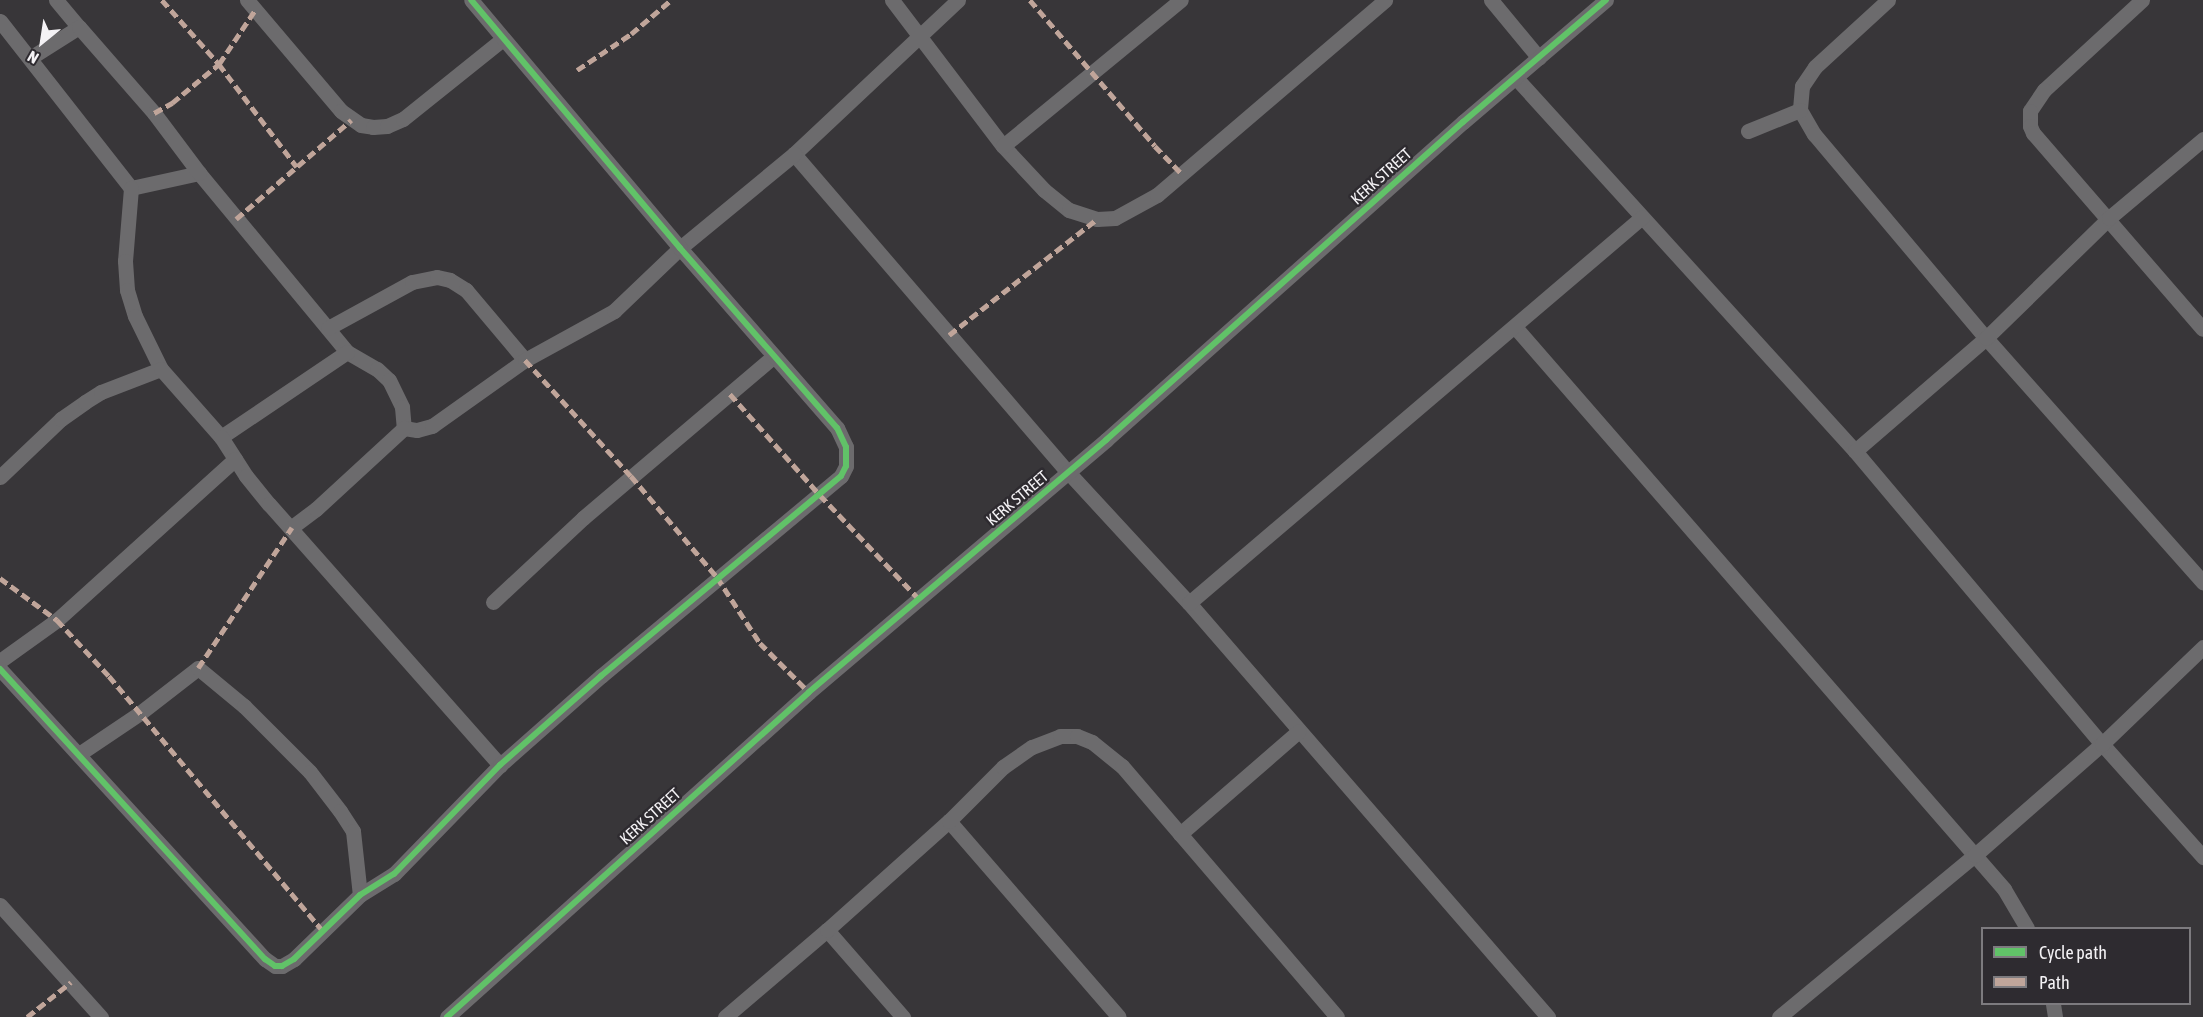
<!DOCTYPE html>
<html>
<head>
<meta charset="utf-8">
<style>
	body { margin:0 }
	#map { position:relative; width:2203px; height:1017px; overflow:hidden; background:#383639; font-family:"Asap Condensed",sans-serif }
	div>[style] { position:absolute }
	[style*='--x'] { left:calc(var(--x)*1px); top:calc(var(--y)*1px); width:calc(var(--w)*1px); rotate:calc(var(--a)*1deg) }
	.street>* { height:15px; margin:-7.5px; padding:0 7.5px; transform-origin:7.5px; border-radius:7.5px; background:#6c6b6d }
	.quiet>* { height:4.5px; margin-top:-2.25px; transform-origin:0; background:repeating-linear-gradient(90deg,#c0a59a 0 9px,transparent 0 13.5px) }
	.cycleway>* { height:6px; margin:-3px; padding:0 3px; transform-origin:3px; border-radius:3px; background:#61c268 }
	span { translate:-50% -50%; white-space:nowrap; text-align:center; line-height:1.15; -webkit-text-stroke:5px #2e2b30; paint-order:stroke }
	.street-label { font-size:16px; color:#f4f2f5 }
	.legend { position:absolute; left:1981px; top:927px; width:210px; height:78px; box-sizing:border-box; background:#2e2b30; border:2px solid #7d7b7f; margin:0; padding:8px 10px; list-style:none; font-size:18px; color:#f4f2f5 }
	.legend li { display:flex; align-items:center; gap:12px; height:30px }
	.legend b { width:30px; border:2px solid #7d7b7f }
	.north { position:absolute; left:12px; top:12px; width:60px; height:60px; -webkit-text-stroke:4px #2e2b30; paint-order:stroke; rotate:210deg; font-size:16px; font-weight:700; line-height:24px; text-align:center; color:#f4f2f5 }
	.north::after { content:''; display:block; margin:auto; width:21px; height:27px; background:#f4f2f5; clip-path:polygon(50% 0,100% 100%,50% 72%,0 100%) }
</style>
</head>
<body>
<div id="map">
	<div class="street">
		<i style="--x:56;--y:0;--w:35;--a:50"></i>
		<i style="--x:247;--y:0;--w:145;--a:49.7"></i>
		<i style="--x:341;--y:111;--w:24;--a:35"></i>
		<i style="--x:361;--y:125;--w:12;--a:9"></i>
		<i style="--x:373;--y:127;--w:14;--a:-4"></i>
		<i style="--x:387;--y:126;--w:17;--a:-24"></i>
		<i style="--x:403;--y:119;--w:128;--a:-38.7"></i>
		<i style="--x:892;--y:0;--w:183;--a:52.8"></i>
		<i style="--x:1003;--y:146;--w:60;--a:47"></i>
		<i style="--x:1044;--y:190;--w:32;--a:39"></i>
		<i style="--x:1069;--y:210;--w:29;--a:18"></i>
		<i style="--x:1097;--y:219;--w:18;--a:-3"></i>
		<i style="--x:1115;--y:218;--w:48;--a:-28.7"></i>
		<i style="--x:1157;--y:195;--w:300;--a:-40.5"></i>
		<i style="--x:958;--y:0;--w:225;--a:136.8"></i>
		<i style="--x:794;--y:154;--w:420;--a:49.3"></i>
		<i style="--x:1068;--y:472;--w:178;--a:47.3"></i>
		<i style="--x:1189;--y:603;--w:548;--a:49.07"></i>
		<i style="--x:1491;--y:0;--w:75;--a:50.4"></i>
		<i style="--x:1888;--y:0;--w:99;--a:137.5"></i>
		<i style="--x:1815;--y:67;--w:23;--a:124"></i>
		<i style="--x:1802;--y:86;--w:24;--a:95"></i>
		<i style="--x:1800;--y:110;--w:28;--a:60"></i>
		<i style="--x:1814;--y:134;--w:267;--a:49.9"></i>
		<i style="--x:1986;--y:338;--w:327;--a:48.4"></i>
		<i style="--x:2142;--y:0;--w:133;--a:137.4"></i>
		<i style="--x:2044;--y:90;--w:25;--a:124"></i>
		<i style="--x:2030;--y:111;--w:15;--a:90"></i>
		<i style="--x:2030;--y:126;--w:8;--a:67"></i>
		<i style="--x:2033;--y:133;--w:259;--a:49.1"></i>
		<i style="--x:0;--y:21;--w:212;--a:51.9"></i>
		<i style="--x:131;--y:188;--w:70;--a:-12.4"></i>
		<i style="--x:199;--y:173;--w:232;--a:50.4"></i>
		<i style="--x:347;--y:352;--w:34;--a:30"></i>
		<i style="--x:377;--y:369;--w:16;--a:43"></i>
		<i style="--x:389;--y:380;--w:30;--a:64"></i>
		<i style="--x:402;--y:407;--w:21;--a:85"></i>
		<i style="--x:30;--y:58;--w:58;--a:-32.3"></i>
		<i style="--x:79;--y:27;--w:114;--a:48.9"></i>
		<i style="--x:154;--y:113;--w:75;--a:53.1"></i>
		<i style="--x:1516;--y:78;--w:504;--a:47.73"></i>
		<i style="--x:1855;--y:451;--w:383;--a:49.9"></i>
		<i style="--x:2102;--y:744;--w:152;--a:48.2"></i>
		<i style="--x:1748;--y:131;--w:56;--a:-22"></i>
		<i style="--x:1003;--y:146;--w:230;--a:-39.4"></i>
		<i style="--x:131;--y:188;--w:73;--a:94.7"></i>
		<i style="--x:125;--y:261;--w:29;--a:86"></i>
		<i style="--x:127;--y:290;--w:27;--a:73"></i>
		<i style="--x:135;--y:316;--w:59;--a:63.9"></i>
		<i style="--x:1515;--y:327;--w:745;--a:48.97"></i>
		<i style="--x:2004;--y:889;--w:45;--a:59.5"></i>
		<i style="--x:328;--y:328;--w:96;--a:-28.7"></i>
		<i style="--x:412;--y:282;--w:25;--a:-11"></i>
		<i style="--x:437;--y:277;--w:13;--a:13"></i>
		<i style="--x:450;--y:280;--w:19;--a:32"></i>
		<i style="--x:466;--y:290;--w:92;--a:49.9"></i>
		<i style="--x:404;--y:428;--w:13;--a:9"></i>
		<i style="--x:417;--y:430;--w:16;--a:-15"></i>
		<i style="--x:432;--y:426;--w:114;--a:-35.4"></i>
		<i style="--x:525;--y:360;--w:102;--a:-28.8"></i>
		<i style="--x:614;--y:311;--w:91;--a:-43.7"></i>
		<i style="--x:680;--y:248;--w:148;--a:-39.5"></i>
		<i style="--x:221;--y:437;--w:152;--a:-34"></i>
		<i style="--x:1855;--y:451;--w:173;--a:-40.8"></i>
		<i style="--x:1986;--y:338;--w:172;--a:-44.3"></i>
		<i style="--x:2109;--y:218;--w:123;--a:-40"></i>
		<i style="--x:0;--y:477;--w:84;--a:-43.6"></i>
		<i style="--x:61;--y:419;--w:29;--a:-35"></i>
		<i style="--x:85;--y:402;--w:19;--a:-32"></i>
		<i style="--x:101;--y:392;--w:64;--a:-21"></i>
		<i style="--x:161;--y:369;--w:91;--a:48.6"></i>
		<i style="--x:221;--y:437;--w:46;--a:57.3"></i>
		<i style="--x:246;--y:476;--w:36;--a:51"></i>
		<i style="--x:269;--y:504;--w:349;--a:48.5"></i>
		<i style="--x:292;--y:527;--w:30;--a:-37"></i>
		<i style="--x:316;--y:509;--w:120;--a:-42.6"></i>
		<i style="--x:493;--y:602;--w:123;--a:-43"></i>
		<i style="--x:583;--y:518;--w:250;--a:-40.3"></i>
		<i style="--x:1189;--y:603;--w:595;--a:-40.43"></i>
		<i style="--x:0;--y:661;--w:70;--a:-35.7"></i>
		<i style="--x:57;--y:620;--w:240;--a:-42.1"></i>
		<i style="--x:0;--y:669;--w:393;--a:47.6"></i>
		<i style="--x:265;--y:959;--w:12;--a:35"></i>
		<i style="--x:275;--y:966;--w:7;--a:0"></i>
		<i style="--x:282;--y:966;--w:14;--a:-30"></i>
		<i style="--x:294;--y:959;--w:92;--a:-44.1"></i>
		<i style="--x:360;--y:895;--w:40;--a:-32"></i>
		<i style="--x:394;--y:874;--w:152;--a:-45.8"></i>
		<i style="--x:500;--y:765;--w:135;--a:-41.4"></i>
		<i style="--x:601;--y:676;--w:312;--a:-39.8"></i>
		<i style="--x:841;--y:476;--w:11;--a:-63"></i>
		<i style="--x:846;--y:466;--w:19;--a:-90"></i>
		<i style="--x:846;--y:447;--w:21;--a:-115"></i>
		<i style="--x:837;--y:428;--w:239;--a:-131.1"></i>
		<i style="--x:680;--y:248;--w:324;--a:-130.1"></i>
		<i style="--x:79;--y:754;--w:73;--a:-33.9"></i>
		<i style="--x:140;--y:713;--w:73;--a:-37.8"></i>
		<i style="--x:198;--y:668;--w:60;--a:39.6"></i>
		<i style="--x:244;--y:706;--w:93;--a:45"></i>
		<i style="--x:310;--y:772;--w:49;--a:52.4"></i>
		<i style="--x:340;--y:811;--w:24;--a:57"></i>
		<i style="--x:353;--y:831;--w:64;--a:83.8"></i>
		<i style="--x:949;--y:821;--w:259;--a:49.1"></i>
		<i style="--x:1180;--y:834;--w:157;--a:-40.9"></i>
		<i style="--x:0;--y:905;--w:151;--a:48"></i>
		<i style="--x:827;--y:930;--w:116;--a:48.9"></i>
		<i style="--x:2053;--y:1004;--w:13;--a:81"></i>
		<i style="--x:447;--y:1017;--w:486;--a:-41.9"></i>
		<i style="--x:809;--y:692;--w:390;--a:-40.3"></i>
		<i style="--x:1106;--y:440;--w:478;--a:-41.7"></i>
		<i style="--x:1463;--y:122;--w:188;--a:-40.5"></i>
		<i style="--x:725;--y:1017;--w:134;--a:-40.5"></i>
		<i style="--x:827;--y:930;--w:164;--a:-41.8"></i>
		<i style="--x:949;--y:821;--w:76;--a:-45"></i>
		<i style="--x:1003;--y:767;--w:35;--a:-35"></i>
		<i style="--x:1032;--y:747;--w:30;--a:-21"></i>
		<i style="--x:1060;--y:736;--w:17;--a:0"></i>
		<i style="--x:1077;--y:736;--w:16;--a:22"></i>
		<i style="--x:1092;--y:742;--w:38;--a:39"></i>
		<i style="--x:1122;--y:766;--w:330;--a:49.4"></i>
		<i style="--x:1779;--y:1017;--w:254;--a:-39.6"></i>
		<i style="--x:1975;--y:855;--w:169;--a:-41.2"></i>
		<i style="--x:2102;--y:744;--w:140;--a:-43.8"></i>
	</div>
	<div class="quiet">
		<i style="--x:162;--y:0;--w:86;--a:48.3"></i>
		<i style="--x:219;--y:64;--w:129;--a:52.9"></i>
		<i style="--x:1030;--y:0;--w:192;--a:49.4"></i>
		<i style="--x:1155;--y:146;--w:39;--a:46"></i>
		<i style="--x:577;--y:70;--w:65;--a:-33.7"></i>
		<i style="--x:631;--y:34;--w:52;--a:-40.4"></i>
		<i style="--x:154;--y:113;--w:21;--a:-29"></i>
		<i style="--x:172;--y:103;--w:61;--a:-39.7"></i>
		<i style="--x:219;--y:64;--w:65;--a:-56.3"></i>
		<i style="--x:236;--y:219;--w:152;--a:-40.7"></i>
		<i style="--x:949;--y:335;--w:188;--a:-38.1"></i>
		<i style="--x:525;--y:360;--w:157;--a:47.6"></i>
		<i style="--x:631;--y:476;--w:133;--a:49.6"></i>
		<i style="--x:717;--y:577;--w:79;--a:56.9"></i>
		<i style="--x:760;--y:643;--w:69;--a:45"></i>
		<i style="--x:730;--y:394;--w:135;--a:48.3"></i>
		<i style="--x:820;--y:495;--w:144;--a:46.4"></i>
		<i style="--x:0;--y:578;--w:71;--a:36.4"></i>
		<i style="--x:57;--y:620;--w:76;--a:47.1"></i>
		<i style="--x:109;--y:676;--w:333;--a:50"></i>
		<i style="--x:198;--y:668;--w:169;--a:-56.3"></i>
		<i style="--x:27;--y:1017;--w:56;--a:-38.5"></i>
	</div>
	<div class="cycleway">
		<i style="--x:0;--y:669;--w:393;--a:47.6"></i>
		<i style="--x:265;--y:959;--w:12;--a:35"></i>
		<i style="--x:275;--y:966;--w:7;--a:0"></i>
		<i style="--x:282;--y:966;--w:14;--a:-30"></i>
		<i style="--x:294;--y:959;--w:92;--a:-44.1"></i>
		<i style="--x:360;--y:895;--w:40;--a:-32"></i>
		<i style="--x:394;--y:874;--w:152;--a:-45.8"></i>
		<i style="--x:500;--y:765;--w:135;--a:-41.4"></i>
		<i style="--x:601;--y:676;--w:312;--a:-39.8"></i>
		<i style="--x:841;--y:476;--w:11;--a:-63"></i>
		<i style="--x:846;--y:466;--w:19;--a:-90"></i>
		<i style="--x:846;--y:447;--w:21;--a:-115"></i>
		<i style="--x:837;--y:428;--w:239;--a:-131.1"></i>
		<i style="--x:680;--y:248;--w:324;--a:-130.1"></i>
		<i style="--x:447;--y:1017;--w:486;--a:-41.9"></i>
		<i style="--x:809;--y:692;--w:390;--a:-40.3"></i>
		<i style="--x:1106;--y:440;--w:478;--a:-41.7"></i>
		<i style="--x:1463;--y:122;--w:188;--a:-40.5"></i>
	</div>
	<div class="street-label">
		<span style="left:1381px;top:176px;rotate:-42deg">KERK STREET</span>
		<span style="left:1017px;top:498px;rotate:-40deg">KERK STREET</span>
		<span style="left:650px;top:816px;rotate:-42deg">KERK STREET</span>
	</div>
	<ul class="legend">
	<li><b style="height:8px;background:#61c268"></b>Cycle path</li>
	<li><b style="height:8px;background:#c0a59a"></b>Path</li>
	</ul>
	<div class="north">N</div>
</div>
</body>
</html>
